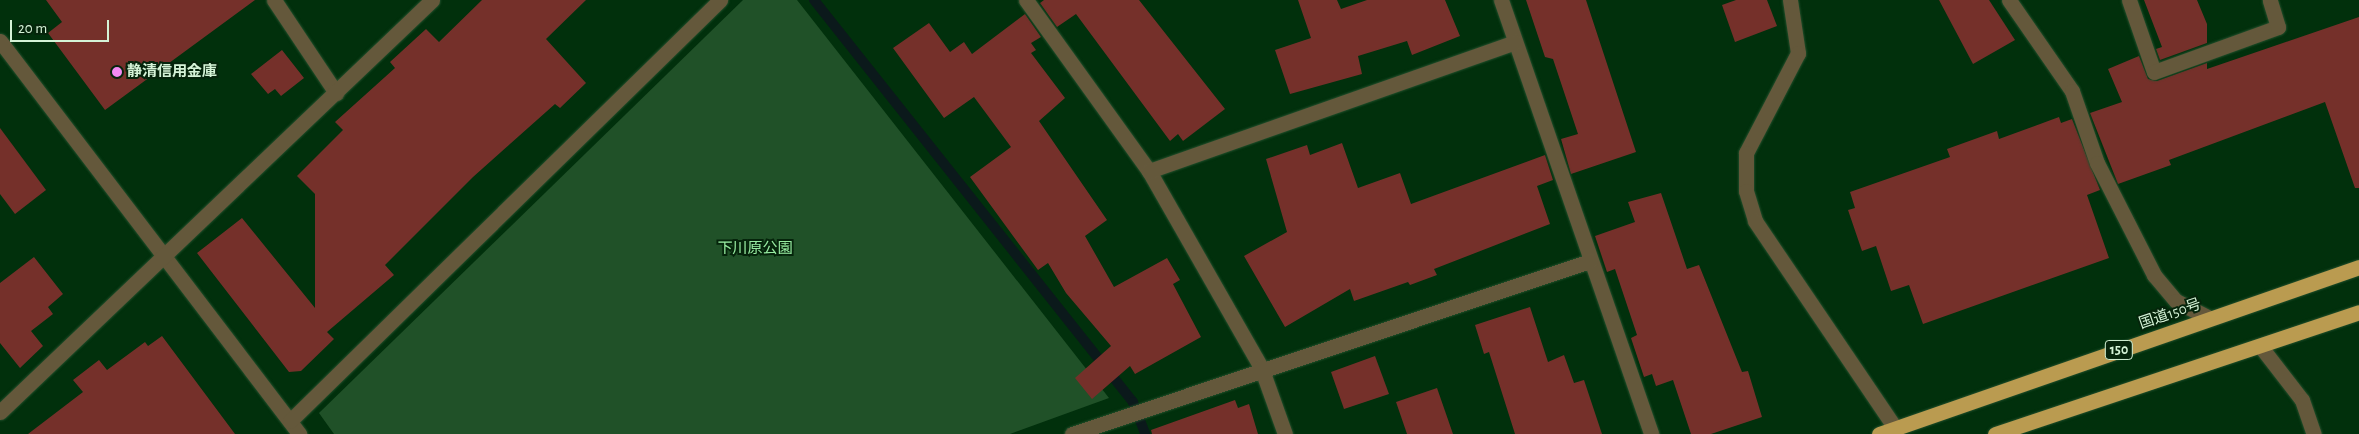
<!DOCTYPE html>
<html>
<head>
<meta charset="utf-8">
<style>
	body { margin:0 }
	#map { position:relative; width:2359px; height:434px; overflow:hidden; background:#01300c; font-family:"Alegreya Sans","Noto Sans JP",sans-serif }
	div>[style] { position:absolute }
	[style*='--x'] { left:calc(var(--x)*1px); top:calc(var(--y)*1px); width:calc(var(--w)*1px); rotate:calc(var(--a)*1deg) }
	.green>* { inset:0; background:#205128 }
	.stream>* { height:10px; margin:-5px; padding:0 5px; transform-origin:5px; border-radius:5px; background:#0b191b }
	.building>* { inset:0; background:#75302a }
	.roads { filter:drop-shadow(0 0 1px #234f2c) drop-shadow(0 0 1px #234f2c) }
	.minor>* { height:15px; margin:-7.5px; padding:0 7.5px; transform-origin:7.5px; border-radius:7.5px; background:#64583b }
	.highway>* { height:15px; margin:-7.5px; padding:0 7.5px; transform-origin:7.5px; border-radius:7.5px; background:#ba9b50 }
	.dots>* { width:14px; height:14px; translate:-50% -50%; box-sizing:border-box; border:2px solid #05240b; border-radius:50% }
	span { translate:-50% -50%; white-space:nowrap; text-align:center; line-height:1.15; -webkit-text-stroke:4px #05240b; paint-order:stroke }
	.shield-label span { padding:1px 4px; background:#05240b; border:1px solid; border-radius:4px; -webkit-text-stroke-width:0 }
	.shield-label { font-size:14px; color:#d5f3d7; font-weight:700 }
	.poi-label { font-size:15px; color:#d5f3d7; font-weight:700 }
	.left { translate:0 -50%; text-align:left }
	.park-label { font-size:15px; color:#97eba1 }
	.street-label { font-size:15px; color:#d5f3d7 }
	.scale { position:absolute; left:10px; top:20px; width:99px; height:22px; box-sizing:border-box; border:2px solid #d5f3d7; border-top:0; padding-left:6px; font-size:15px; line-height:18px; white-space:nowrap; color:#d5f3d7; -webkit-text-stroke:4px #05240b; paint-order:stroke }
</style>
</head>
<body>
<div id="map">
	<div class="green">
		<i style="clip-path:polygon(743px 0,797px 0,1109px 398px,1010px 434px,334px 434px,319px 413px)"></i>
	</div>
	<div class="stream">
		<i style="--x:814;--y:0;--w:513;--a:51.57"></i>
		<i style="--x:1133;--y:402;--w:34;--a:69"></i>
	</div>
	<div class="building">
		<i style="clip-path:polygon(46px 0,255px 0,105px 110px,48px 33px,62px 22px)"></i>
		<i style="clip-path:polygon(482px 0,586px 0,546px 39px,586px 83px,560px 108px,555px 104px,473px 177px,385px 265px,394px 275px,327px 332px,334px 339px,301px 371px,289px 372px,197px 253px,242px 218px,315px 308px,315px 194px,297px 176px,343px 130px,335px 122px,395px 68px,390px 62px,426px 29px,439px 42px)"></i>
		<i style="clip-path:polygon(1044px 0,1139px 0,1225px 109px,1183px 141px,1178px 134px,1170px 141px,1076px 14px,1057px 27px,1040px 3px)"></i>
		<i style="clip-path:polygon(1298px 0,1337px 0,1341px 9px,1367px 0,1445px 0,1460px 36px,1412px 55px,1407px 41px,1358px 56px,1362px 74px,1290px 94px,1275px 50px,1311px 38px)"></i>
		<i style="clip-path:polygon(1526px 0,1586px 0,1636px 152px,1571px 174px,1561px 139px,1578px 134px,1553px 59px,1545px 57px)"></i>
		<i style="clip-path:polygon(1736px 0,1767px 0,1777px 26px,1735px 42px,1722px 5px)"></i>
		<i style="clip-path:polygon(1939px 0,1989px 0,2015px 40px,1973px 64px)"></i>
		<i style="clip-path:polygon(2144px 0,2197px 0,2207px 24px,2207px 43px,2160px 60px,2156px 49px,2162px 47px)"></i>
		<i style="clip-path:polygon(1025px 14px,1041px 37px,1031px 43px,1036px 50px,1031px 53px,1065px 98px,1039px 121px,1107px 220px,1085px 236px,1114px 287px,1167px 258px,1180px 280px,1173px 284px,1201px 337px,1135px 374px,1130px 366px,1092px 399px,1075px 378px,1111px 346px,1066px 293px,1048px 263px,1038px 270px,970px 177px,1011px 147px,974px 97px,944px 118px,893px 48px,929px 23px,950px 52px,964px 42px,972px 54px)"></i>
		<i style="clip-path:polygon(2359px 17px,2359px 188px,2355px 188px,2325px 102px,2169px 160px,2171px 165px,2118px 184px,2090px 113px,2122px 102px,2108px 69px,2139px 56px,2148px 79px,2157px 81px,2207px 63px,2207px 69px)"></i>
		<i style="clip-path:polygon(282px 50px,304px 78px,281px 96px,275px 89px,268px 94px,251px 74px)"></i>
		<i style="clip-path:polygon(2059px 117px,2061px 123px,2072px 119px,2100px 190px,2087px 195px,2109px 258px,1923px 324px,1909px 285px,1891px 291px,1876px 246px,1862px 251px,1848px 210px,1855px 208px,1850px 192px,1950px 157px,1947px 149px,1997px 131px,1999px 139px)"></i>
		<i style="clip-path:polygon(0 128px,46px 190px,15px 214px,0 194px)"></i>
		<i style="clip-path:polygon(1342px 143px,1358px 188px,1400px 173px,1411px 204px,1545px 155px,1553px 180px,1537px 186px,1550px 224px,1434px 269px,1437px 275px,1410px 285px,1408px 282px,1354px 301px,1350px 289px,1285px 327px,1244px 256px,1287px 232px,1266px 159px,1307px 145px,1310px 155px)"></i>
		<i style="clip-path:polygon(1661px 193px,1687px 269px,1699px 265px,1742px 372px,1748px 371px,1762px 417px,1711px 434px,1691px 434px,1673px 380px,1656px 386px,1652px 374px,1644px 377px,1631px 338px,1637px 335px,1615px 269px,1607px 272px,1595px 236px,1635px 222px,1628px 202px)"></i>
		<i style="clip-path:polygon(34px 257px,63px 294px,48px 307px,53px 314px,31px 331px,43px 346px,20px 368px,0 343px,0 283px)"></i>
		<i style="clip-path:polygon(1530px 307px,1548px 362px,1564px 355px,1574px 383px,1584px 380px,1602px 434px,1515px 434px,1489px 352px,1484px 354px,1475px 325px)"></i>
		<i style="clip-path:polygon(162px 336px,235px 434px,28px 434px,83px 392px,73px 380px,99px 360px,107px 370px,145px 342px,148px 346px)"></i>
		<i style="clip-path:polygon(1375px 356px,1389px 394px,1344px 409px,1331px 372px)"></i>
		<i style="clip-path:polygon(1437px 388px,1453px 434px,1407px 434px,1396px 402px)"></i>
		<i style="clip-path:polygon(1235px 400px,1238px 408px,1249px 404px,1258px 434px,1152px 434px,1151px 430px)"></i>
	</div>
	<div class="roads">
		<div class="minor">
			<i style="--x:274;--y:0;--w:112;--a:56.3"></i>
			<i style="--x:1026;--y:0;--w:211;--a:54.3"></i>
			<i style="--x:1149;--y:171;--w:226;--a:60.3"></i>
			<i style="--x:1261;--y:367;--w:71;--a:70.3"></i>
			<i style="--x:1501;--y:0;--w:459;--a:70.9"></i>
			<i style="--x:1790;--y:0;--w:54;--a:81.4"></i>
			<i style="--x:1798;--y:53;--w:113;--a:117.5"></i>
			<i style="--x:1746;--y:153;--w:38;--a:90"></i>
			<i style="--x:1746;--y:191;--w:31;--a:73"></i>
			<i style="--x:1755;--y:221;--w:250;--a:55.9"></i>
			<i style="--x:2009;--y:0;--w:111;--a:55.3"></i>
			<i style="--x:2072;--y:91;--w:76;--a:70.9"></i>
			<i style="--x:2097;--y:163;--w:126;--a:63"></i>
			<i style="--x:2154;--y:275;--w:34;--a:50"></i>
			<i style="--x:2176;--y:301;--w:38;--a:27"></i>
			<i style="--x:2129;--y:0;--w:76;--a:70.9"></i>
			<i style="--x:2154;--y:72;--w:132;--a:-19.9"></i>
			<i style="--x:2278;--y:27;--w:28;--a:-107"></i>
			<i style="--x:0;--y:41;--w:494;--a:52.7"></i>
			<i style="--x:1149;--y:171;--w:388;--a:-19.4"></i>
			<i style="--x:2261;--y:347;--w:67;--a:52.3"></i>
			<i style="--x:2302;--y:400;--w:36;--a:71"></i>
			<i style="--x:0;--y:412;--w:597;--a:-43.64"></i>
			<i style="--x:290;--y:421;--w:602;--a:-44.39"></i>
			<i style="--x:1072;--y:434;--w:546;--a:-18.47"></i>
		</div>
		<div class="highway">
			<i style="--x:1879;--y:434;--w:508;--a:-19.18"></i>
			<i style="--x:1995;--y:434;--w:384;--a:-18.5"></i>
		</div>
	</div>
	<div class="dots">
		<i style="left:117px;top:72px;background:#f28af2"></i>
	</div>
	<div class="shield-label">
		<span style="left:2119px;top:350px">150</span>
	</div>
	<div class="poi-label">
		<span class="left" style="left:127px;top:72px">静清信用金庫</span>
	</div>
	<div class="park-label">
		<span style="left:755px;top:249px">下川原公園</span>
	</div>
	<div class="street-label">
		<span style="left:2170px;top:314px;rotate:-19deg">国道150号</span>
	</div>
	<div class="scale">20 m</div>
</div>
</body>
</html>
